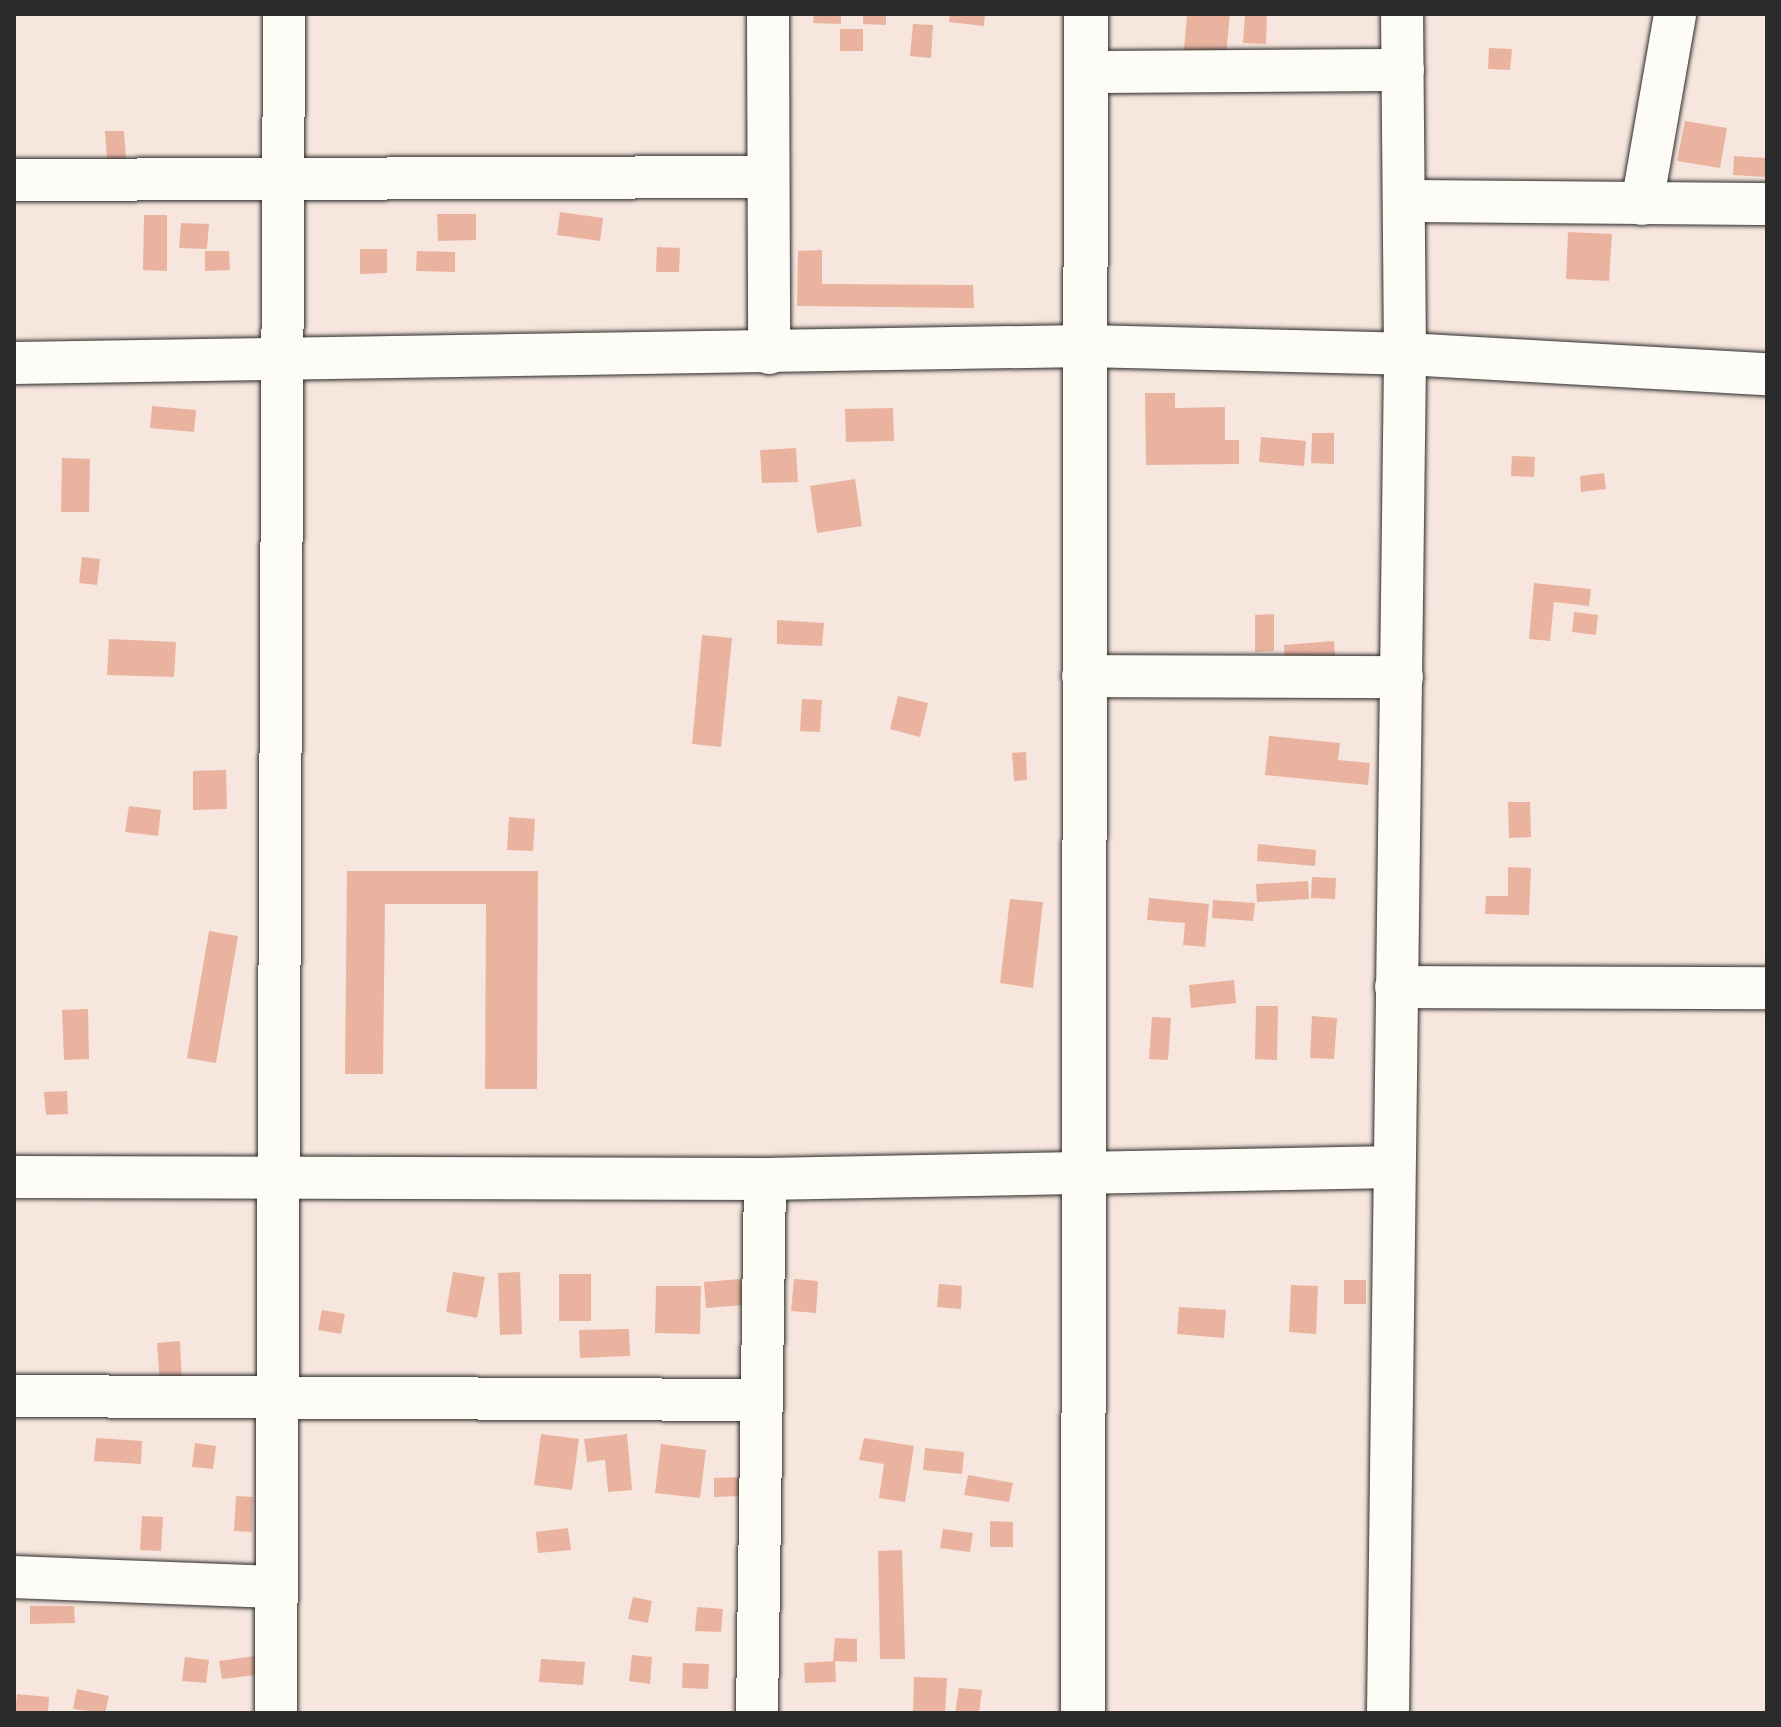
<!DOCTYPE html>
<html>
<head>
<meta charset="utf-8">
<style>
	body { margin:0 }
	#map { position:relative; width:1781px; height:1727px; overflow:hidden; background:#f7e6dd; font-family:Itim,sans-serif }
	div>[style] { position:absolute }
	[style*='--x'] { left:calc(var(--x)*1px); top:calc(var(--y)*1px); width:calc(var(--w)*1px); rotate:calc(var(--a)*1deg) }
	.building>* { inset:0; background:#eab3a0 }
	.roads { filter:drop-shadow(0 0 2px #2b2b2b) drop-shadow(0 0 2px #2b2b2b) }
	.minor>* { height:42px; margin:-21px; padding:0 21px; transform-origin:21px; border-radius:21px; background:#fdfcf7 }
	.secondary>* { height:44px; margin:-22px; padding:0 22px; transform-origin:22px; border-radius:22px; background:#fdfcf7 }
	span { translate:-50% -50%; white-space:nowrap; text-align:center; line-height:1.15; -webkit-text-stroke:6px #fdfcf7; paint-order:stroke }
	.frame { position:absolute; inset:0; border:16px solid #2b2b2b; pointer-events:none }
</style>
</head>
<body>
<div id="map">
	<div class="building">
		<i style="clip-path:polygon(814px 14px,841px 14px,841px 24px,813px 23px)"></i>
		<i style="clip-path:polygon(863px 14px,886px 14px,886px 25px,863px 24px)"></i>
		<i style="clip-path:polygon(950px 14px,985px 14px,984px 26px,949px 22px)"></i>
		<i style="clip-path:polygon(1187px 14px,1230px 14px,1226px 55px,1184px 51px)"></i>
		<i style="clip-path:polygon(1245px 14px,1267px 14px,1266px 44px,1243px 43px)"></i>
		<i style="clip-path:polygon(913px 24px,933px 25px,931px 58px,910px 56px)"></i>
		<i style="clip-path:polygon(840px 29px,863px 29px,863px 51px,840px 51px)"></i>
		<i style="clip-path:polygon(1489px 48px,1512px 49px,1510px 70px,1488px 69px)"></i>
		<i style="clip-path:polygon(1685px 121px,1727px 128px,1720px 168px,1677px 161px)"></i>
		<i style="clip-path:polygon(105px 131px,124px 131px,126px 159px,107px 160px)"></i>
		<i style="clip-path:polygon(1734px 156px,1767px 158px,1767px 177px,1733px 175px)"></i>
		<i style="clip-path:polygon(560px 212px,603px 218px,600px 241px,557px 235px)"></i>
		<i style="clip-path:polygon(437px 214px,476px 214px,476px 240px,438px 241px)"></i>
		<i style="clip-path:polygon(144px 215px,167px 215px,167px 271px,143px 270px)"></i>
		<i style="clip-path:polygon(181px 223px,209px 224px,207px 249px,179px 248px)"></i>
		<i style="clip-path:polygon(1568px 232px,1612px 234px,1609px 281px,1566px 279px)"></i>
		<i style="clip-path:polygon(657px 247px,680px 248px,679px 272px,656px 272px)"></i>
		<i style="clip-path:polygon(360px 249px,387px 249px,387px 273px,360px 274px)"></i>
		<i style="clip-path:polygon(822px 250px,822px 284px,973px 285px,974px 308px,797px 306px,798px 251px)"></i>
		<i style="clip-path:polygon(205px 251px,229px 251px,230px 270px,205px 271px)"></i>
		<i style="clip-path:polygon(417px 251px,455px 252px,455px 272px,416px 271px)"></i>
		<i style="clip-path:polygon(1145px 393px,1175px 393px,1175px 408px,1225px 407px,1225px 440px,1239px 440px,1239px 464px,1146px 465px)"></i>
		<i style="clip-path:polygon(152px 406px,196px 410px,194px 432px,150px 428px)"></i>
		<i style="clip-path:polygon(893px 408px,894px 441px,846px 442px,845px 409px)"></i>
		<i style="clip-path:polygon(1312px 433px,1334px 433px,1334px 464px,1311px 463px)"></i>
		<i style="clip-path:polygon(1261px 437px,1306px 441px,1304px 466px,1259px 462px)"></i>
		<i style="clip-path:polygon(796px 448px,798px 482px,762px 483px,760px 450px)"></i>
		<i style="clip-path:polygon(1512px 456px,1535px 457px,1534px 477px,1511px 476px)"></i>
		<i style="clip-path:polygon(62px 458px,90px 459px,89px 512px,61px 512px)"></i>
		<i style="clip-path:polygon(1604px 473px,1606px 489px,1581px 492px,1580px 476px)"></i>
		<i style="clip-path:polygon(855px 479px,862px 526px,817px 533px,810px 486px)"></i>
		<i style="clip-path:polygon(82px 557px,100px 559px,97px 585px,79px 583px)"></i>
		<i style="clip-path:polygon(1534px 583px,1591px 589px,1589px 606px,1554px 602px,1550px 641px,1529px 639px)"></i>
		<i style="clip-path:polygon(1574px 612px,1598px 615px,1596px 635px,1572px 632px)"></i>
		<i style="clip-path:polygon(1274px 614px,1274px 651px,1255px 652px,1255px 615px)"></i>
		<i style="clip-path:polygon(777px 620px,824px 623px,822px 646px,777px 644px)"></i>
		<i style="clip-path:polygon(702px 635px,732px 638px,721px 747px,692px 744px)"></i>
		<i style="clip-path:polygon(109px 639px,176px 642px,174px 677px,107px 675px)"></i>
		<i style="clip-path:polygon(1334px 641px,1336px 677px,1286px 680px,1284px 645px)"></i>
		<i style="clip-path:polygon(898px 696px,928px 703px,920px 737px,890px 729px)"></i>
		<i style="clip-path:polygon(802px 699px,822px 700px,820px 732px,800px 731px)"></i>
		<i style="clip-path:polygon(1269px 736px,1340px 743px,1338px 760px,1370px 763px,1368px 785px,1265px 775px)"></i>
		<i style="clip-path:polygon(1026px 752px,1027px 780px,1014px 781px,1012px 753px)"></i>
		<i style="clip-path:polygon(226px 770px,227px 809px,193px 810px,193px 771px)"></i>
		<i style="clip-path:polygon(1508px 802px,1530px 802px,1531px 837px,1509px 838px)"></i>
		<i style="clip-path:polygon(129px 806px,161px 810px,158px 836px,125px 832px)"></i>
		<i style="clip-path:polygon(509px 817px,535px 819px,533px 851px,507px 850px)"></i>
		<i style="clip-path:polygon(1258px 844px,1316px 850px,1315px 866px,1257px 861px)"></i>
		<i style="clip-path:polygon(1508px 867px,1531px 868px,1529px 915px,1485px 914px,1486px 896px,1508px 896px)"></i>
		<i style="clip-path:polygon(347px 871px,538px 871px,537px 1089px,485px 1089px,486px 904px,385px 904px,383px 1074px,345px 1074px)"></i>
		<i style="clip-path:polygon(1312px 877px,1336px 878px,1335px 899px,1311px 898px)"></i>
		<i style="clip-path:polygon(1308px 881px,1309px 899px,1257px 902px,1256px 884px)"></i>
		<i style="clip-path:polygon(1149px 898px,1209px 904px,1205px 947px,1183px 945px,1185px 923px,1147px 920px)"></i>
		<i style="clip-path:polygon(1010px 899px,1043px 902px,1033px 988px,1000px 983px)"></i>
		<i style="clip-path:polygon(1213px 900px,1255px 903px,1253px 921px,1212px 918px)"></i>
		<i style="clip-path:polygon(209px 931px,238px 936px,216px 1063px,187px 1058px)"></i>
		<i style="clip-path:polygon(1234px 980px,1236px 1003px,1191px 1008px,1189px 985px)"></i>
		<i style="clip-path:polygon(1256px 1006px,1278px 1006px,1277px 1060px,1255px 1059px)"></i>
		<i style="clip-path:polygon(88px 1009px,89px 1059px,64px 1060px,62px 1010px)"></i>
		<i style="clip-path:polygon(1312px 1016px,1337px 1018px,1334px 1059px,1310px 1058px)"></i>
		<i style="clip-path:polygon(1152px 1017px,1171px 1018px,1168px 1060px,1149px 1059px)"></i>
		<i style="clip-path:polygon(67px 1091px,68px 1114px,46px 1115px,44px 1092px)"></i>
		<i style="clip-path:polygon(453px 1272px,485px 1277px,477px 1318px,446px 1312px)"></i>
		<i style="clip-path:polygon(520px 1272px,522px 1334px,500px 1335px,498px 1273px)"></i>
		<i style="clip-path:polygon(559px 1274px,591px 1274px,591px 1321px,559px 1321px)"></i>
		<i style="clip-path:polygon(741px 1279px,743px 1305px,706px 1308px,704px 1282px)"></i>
		<i style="clip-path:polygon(794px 1279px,818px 1281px,816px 1313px,791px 1311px)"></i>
		<i style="clip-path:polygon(1344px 1280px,1366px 1280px,1366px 1304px,1344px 1304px)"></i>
		<i style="clip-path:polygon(939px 1284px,962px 1286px,961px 1309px,937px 1307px)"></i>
		<i style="clip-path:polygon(1291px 1285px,1318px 1286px,1316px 1334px,1289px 1332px)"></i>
		<i style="clip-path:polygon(656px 1286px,701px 1286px,700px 1334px,655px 1333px)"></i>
		<i style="clip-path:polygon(1179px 1307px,1226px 1310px,1224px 1338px,1177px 1334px)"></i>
		<i style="clip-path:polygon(322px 1310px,345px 1314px,341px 1334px,318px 1330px)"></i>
		<i style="clip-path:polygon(629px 1329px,630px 1356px,580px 1358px,579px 1330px)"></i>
		<i style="clip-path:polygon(180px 1341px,182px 1384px,160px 1385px,157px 1343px)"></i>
		<i style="clip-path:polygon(541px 1434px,579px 1439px,572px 1490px,534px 1485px)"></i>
		<i style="clip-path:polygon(627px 1434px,632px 1490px,608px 1492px,605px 1460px,587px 1462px,584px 1439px)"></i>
		<i style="clip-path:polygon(96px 1438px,142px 1441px,141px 1464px,94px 1461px)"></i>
		<i style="clip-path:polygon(864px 1438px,914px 1446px,905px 1502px,879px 1498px,884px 1464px,859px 1460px)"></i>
		<i style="clip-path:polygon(195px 1443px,216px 1446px,213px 1469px,192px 1467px)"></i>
		<i style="clip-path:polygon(661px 1444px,706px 1450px,700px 1498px,655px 1493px)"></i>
		<i style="clip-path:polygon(925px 1448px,964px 1452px,962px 1474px,923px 1470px)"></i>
		<i style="clip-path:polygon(968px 1475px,1013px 1483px,1009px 1502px,964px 1495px)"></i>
		<i style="clip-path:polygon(740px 1477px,741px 1496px,714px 1497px,714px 1478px)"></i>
		<i style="clip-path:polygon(236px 1496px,253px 1497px,252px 1532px,234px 1531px)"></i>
		<i style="clip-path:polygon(142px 1516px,163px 1517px,161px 1551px,140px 1550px)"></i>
		<i style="clip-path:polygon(990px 1521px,1013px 1522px,1013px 1547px,990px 1547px)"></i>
		<i style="clip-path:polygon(568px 1528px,571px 1550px,538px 1553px,536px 1532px)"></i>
		<i style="clip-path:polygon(943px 1529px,973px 1533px,970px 1552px,940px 1548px)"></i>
		<i style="clip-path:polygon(902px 1550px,905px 1659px,880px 1659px,878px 1551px)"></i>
		<i style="clip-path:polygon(633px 1597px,652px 1601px,648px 1623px,628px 1619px)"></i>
		<i style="clip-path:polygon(30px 1606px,74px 1606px,75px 1623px,30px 1624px)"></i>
		<i style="clip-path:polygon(697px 1607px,723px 1609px,721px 1632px,695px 1631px)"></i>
		<i style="clip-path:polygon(835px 1638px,857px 1639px,857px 1662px,833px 1661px)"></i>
		<i style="clip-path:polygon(632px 1655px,652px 1657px,650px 1684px,629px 1681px)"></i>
		<i style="clip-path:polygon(255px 1656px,257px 1675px,222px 1679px,219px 1661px)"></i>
		<i style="clip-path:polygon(185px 1657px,209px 1660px,206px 1683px,182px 1681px)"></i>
		<i style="clip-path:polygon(541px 1659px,585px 1662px,583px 1685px,539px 1682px)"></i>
		<i style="clip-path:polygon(835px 1661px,836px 1682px,805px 1683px,804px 1663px)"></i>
		<i style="clip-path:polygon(683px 1663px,709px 1664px,708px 1689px,682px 1688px)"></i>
		<i style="clip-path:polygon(914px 1677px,947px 1678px,945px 1713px,913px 1713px)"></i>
		<i style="clip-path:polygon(959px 1688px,982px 1690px,979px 1713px,955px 1713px)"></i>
		<i style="clip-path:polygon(77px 1689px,109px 1696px,105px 1713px,73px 1709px)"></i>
		<i style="clip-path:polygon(17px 1694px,49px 1697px,48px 1713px,15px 1713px)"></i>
	</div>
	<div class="roads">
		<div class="minor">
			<i style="--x:768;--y:14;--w:339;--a:89.8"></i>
			<i style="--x:1086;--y:72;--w:317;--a:-0.4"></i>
			<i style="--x:14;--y:180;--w:754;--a:-0.23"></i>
			<i style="--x:1406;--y:201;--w:361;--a:0.5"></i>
			<i style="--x:1642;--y:204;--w:193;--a:-80.1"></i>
			<i style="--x:14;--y:363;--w:1071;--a:-0.91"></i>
			<i style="--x:1085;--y:346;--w:320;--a:1.4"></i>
			<i style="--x:1405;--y:354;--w:363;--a:3.2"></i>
			<i style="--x:1083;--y:676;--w:319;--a:0.2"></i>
			<i style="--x:1396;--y:987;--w:371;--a:0.2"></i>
			<i style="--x:14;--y:1177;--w:751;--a:0.15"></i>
			<i style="--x:765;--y:1179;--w:629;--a:-1.09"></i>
			<i style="--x:14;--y:1396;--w:745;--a:0.31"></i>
			<i style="--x:14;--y:1577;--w:260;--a:2.2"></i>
			<i style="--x:276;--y:1713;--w:1699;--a:-89.73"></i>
			<i style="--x:757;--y:1713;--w:534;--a:-89.14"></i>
			<i style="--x:1388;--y:1713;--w:1359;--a:-89.28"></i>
			<i style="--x:1405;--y:354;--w:340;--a:-90.5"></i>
		</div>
		<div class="secondary">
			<i style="--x:1083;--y:1713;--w:1699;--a:-89.9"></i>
		</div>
	</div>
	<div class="frame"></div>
</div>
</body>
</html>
